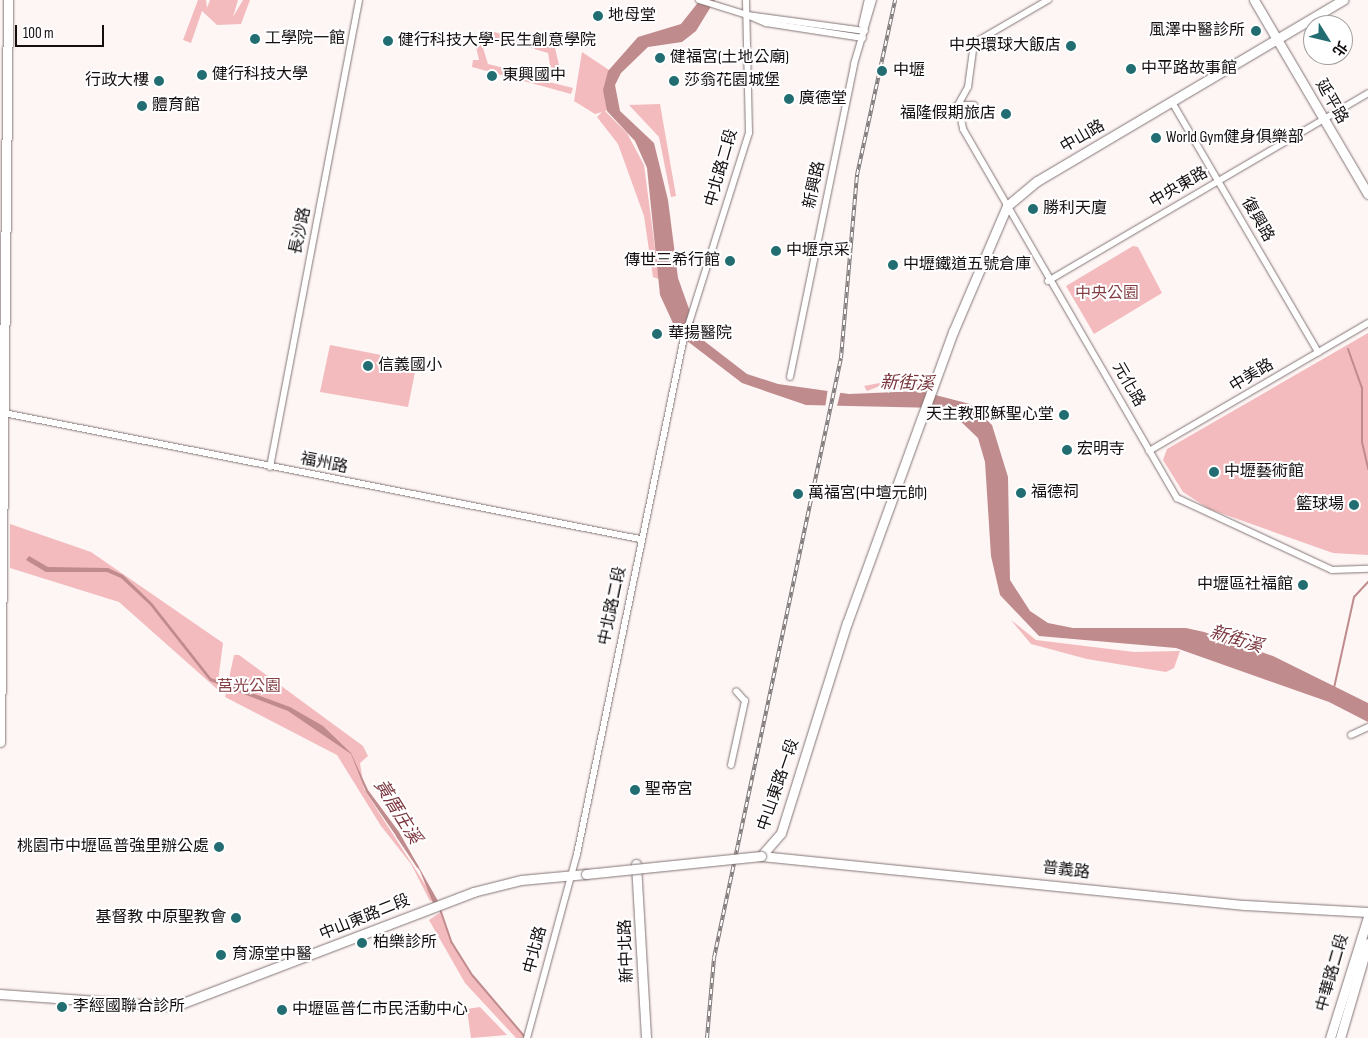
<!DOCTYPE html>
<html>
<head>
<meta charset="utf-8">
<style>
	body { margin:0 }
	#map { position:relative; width:1368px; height:1038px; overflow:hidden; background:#fef5f5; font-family:"Sofia Sans Condensed","Noto Sans TC",sans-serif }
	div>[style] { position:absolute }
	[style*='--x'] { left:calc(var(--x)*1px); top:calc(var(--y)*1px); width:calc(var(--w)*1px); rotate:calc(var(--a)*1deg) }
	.green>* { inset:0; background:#f3bbbd }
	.water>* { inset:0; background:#c08b8d }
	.pier>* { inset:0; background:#fef5f5 }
	.stream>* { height:2px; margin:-1px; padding:0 1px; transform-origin:1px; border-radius:1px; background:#c08b8d }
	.roads { filter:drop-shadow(0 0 1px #837575) drop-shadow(0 0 1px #837575) }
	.street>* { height:6px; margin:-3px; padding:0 3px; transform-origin:3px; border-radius:3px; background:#fff }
	.secondary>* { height:9px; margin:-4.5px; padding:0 4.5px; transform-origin:4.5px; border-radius:4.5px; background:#fff }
	.rail>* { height:4px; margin-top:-2px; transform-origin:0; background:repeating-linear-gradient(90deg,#fff 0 5.5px,#817a7a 0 11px); box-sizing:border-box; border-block:1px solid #817a7a }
	.bridges { filter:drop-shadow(0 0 1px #837575) drop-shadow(0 0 1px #837575) }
	.secondary-bridge>* { height:9px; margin:-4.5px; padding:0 4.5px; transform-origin:4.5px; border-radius:4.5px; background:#fff }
	.dots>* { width:14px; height:14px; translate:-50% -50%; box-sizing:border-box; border:2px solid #fff; border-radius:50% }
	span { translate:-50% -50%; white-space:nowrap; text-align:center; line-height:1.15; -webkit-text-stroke:4px #fff; paint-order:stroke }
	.poi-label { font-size:16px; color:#140e0f }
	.left { translate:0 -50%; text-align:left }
	.right { translate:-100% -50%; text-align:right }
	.street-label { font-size:16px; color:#140e0f }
	.park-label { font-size:16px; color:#843f45 }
	.water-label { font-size:18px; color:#7a363d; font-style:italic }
	.north { position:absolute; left:1303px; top:15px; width:50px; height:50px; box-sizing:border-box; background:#fff; border:1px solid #a19f9f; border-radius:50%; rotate:126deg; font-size:14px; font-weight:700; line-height:20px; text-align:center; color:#140e0f }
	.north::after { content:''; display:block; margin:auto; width:18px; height:22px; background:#216d71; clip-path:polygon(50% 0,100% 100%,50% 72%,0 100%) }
	.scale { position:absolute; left:15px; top:25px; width:89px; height:22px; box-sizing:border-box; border:2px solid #140e0f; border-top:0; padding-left:6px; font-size:15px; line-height:18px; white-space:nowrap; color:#140e0f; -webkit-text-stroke:4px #fff; paint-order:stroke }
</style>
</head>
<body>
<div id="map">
	<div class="green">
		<i style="clip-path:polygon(198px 0,206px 0,207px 8px,210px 0,238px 0,233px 17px,243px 0,250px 0,241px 24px,217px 25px,202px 11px,191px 43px,183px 40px)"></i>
		<i style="clip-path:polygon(evenodd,494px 32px,555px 48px,560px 69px,549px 82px,573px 88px,571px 94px,472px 67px,473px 60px,479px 60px,476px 47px,494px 32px,497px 38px,548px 53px,551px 71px,540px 77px,488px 64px,483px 48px,497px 38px)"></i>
		<i style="clip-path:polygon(582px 52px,612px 72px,611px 108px,605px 111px,627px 133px,644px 165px,659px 279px,653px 277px,644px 216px,618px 144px,597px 117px,602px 112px,595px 114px,574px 101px)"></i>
		<i style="clip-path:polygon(660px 104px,676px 196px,671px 197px,659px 137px,629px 105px)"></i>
		<i style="clip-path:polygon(1133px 246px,1138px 247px,1162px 293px,1094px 334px,1066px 286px)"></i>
		<i style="clip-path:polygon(1368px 333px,1368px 555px,1333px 553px,1209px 509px,1183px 492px,1163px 460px,1167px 449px)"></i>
		<i style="clip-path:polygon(330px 345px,417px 362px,408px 407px,320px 392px)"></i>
		<i style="clip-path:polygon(890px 381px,918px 384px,917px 388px,880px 386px,867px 391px,864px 386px)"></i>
		<i style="clip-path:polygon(10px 524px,91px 552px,223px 643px,217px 689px,119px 602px,10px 568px)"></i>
		<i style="clip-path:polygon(1011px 620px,1036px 640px,1134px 652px,1180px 651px,1174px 668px,1166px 672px,1087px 659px,1031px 644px)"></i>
		<i style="clip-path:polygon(234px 655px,239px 655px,363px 746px,368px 756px,360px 763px,364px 789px,435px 900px,430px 901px,411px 864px,381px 826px,337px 755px,225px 697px)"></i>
		<i style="clip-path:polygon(441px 912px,452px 943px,473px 976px,526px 1038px,516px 1038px,465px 983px,429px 920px)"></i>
		<i style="clip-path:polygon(480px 1007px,507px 1035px,471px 1038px,467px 1009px)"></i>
	</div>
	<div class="water">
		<i style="clip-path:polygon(700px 0,715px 0,696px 31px,682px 42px,648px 47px,621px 73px,615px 85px,620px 111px,654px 143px,668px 200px,678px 278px,699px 337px,747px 374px,778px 384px,849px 394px,920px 391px,970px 404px,992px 425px,1008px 477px,1010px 580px,1030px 611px,1048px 623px,1073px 628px,1186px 628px,1204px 632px,1273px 656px,1368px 703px,1368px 722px,1329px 702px,1176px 648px,1039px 636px,1000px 595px,991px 556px,985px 462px,978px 438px,954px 415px,938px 408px,806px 405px,742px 383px,678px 334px,660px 295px,647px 168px,635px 141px,607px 111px,603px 90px,608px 71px,638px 37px,681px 24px)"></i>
		<i style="clip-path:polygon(29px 556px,48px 567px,108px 568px,123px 575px,152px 603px,211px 678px,290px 707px,323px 726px,351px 753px,368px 790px,399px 832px,438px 901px,433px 903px,420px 871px,366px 792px,351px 754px,288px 711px,210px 681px,150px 605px,121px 578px,107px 572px,46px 572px,26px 560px)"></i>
	</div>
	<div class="pier">
		<i style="clip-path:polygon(828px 388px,841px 390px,836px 410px,825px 408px)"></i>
	</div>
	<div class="stream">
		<i style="--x:1348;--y:349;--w:41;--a:70.3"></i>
		<i style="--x:1362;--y:388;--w:54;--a:90"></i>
		<i style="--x:1362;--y:442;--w:28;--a:77"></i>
		<i style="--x:1334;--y:688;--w:93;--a:-77.6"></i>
		<i style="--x:1354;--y:597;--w:21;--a:-47"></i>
		<i style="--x:397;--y:836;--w:37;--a:56"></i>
		<i style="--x:440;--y:909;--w:36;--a:71"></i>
		<i style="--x:452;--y:943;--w:39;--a:58"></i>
		<i style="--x:473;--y:976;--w:80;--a:49.6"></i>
	</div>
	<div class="roads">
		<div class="street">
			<i style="--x:699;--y:0;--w:50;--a:17.4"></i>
			<i style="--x:747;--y:15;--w:119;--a:7.7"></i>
			<i style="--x:747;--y:15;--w:21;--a:23"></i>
			<i style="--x:766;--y:23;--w:98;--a:8.8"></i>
			<i style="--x:862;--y:25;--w:26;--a:-77"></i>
			<i style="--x:1172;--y:102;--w:290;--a:59.7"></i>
			<i style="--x:958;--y:105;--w:25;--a:78"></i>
			<i style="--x:963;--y:129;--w:427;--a:59.9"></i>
			<i style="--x:1177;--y:498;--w:171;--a:24.9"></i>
			<i style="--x:1332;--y:570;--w:36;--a:-2"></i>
			<i style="--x:958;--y:105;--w:21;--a:-61"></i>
			<i style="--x:968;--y:87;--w:44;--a:-82.2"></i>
			<i style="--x:974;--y:43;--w:86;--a:-30.2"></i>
			<i style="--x:941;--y:115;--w:20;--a:-30"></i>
			<i style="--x:958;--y:105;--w:16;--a:0"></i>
			<i style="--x:1048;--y:281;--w:371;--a:-30.4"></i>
			<i style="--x:790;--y:377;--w:319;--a:-78.4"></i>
			<i style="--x:854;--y:64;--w:67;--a:-73.5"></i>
			<i style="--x:4;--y:413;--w:648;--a:11.21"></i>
			<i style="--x:1149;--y:451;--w:254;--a:-30.3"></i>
			<i style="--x:270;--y:467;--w:475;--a:-79.2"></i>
			<i style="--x:1351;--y:735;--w:19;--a:-25"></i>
			<i style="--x:731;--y:765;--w:66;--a:-77.7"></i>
			<i style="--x:745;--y:701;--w:13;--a:-132"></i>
			<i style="--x:527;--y:1038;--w:191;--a:-74.8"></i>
			<i style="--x:577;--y:854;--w:523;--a:-78.3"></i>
			<i style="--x:683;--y:342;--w:219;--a:-72.5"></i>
			<i style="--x:749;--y:133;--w:133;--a:-91.3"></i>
		</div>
		<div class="secondary">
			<i style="--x:1254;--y:0;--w:225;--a:59.6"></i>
			<i style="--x:0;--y:742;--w:742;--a:-89.38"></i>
			<i style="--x:761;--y:856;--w:30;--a:-49"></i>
			<i style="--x:781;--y:833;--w:220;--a:-72.6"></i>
			<i style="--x:847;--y:623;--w:310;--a:-70"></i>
			<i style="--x:953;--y:332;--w:137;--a:-66.8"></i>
			<i style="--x:1007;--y:206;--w:39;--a:-40"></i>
			<i style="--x:1037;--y:181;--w:356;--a:-30.6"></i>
			<i style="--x:761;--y:856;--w:486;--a:5.8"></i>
			<i style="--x:1245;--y:905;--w:123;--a:3.3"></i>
			<i style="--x:636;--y:864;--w:174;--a:86.7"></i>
			<i style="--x:0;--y:994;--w:168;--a:4.1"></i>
			<i style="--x:168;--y:1006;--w:15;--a:-11"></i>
			<i style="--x:183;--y:1003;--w:311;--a:-20.9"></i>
			<i style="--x:473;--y:892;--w:49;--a:-14"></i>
			<i style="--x:521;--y:880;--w:65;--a:-5.3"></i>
			<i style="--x:1330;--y:1038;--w:127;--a:-72.6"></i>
			<i style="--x:1340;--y:1038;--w:99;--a:-73.6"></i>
		</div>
	</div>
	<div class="rail">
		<i style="--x:707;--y:1038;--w:80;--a:-85"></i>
		<i style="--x:714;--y:958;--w:613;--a:-78.05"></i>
		<i style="--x:841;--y:358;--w:184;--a:-85"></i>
		<i style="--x:857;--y:175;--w:179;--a:-77.7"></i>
	</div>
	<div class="bridges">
		<div class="secondary-bridge">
			<i style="--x:586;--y:874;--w:176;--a:-5.9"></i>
		</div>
	</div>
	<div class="dots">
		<i style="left:598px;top:16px;background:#216d71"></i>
		<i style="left:1256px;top:31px;background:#216d71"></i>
		<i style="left:255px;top:39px;background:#216d71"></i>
		<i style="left:388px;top:41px;background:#216d71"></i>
		<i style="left:1071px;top:46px;background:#216d71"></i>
		<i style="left:660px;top:58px;background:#216d71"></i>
		<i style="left:1131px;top:69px;background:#216d71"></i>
		<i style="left:882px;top:71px;background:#216d71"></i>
		<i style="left:202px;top:75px;background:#216d71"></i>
		<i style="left:492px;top:76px;background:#216d71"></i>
		<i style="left:159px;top:81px;background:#216d71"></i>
		<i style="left:674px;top:81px;background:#216d71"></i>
		<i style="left:789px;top:99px;background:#216d71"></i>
		<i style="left:142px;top:106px;background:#216d71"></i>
		<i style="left:1006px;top:114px;background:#216d71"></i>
		<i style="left:1156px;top:138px;background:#216d71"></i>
		<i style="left:1033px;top:209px;background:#216d71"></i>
		<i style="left:776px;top:251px;background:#216d71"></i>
		<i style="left:730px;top:261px;background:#216d71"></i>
		<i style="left:893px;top:265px;background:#216d71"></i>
		<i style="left:657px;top:334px;background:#216d71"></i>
		<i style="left:368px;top:366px;background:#216d71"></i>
		<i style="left:1064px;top:415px;background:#216d71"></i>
		<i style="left:1067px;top:450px;background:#216d71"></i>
		<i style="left:1214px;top:472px;background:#216d71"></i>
		<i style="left:1021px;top:493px;background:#216d71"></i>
		<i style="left:798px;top:494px;background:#216d71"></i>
		<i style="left:1354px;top:505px;background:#216d71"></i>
		<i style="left:1303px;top:585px;background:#216d71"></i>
		<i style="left:635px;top:790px;background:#216d71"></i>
		<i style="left:219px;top:847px;background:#216d71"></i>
		<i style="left:236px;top:918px;background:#216d71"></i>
		<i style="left:362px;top:943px;background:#216d71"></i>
		<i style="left:221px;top:955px;background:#216d71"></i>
		<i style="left:62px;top:1007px;background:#216d71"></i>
		<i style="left:282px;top:1010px;background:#216d71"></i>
	</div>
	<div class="poi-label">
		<span class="left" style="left:608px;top:16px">地母堂</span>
		<span class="right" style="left:1245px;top:31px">風澤中醫診所</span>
		<span class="left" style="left:265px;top:39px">工學院一館</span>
		<span class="left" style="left:398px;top:41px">健行科技大學-民生創意學院</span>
		<span class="right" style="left:1061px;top:46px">中央環球大飯店</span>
		<span class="left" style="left:670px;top:58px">健福宮(土地公廟)</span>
		<span class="left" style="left:1141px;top:69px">中平路故事館</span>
		<span class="left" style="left:893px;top:71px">中壢</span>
		<span class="left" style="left:212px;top:75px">健行科技大學</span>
		<span class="left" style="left:502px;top:76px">東興國中</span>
		<span class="right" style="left:149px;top:81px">行政大樓</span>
		<span class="left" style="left:684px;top:81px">莎翁花園城堡</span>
		<span class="left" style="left:799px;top:99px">廣德堂</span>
		<span class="left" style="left:152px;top:106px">體育館</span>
		<span class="right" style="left:996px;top:114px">福隆假期旅店</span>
		<span class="left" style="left:1166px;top:138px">World Gym健身俱樂部</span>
		<span class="left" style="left:1043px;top:209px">勝利天廈</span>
		<span class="left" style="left:786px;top:251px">中壢京采</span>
		<span class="right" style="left:720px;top:261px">傳世三希行館</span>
		<span class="left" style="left:903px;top:265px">中壢鐵道五號倉庫</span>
		<span class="left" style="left:668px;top:334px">華揚醫院</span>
		<span class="left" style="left:378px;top:366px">信義國小</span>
		<span class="right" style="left:1054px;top:415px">天主教耶穌聖心堂</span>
		<span class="left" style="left:1077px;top:450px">宏明寺</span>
		<span class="left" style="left:1224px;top:472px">中壢藝術館</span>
		<span class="left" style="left:1031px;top:493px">福德祠</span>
		<span class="left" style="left:808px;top:494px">萬福宮(中壇元帥)</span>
		<span class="right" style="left:1344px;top:505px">籃球場</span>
		<span class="right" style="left:1293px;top:585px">中壢區社福館</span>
		<span class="left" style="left:645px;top:790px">聖帝宮</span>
		<span class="right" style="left:209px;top:847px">桃園市中壢區普強里辦公處</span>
		<span class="right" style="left:226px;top:918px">基督教 中原聖教會</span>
		<span class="left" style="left:373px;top:943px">柏樂診所</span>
		<span class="left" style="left:232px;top:955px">育源堂中醫</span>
		<span class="left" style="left:73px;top:1007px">李經國聯合診所</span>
		<span class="left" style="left:292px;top:1010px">中壢區普仁市民活動中心</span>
	</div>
	<div class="street-label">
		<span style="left:1331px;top:102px;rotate:60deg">延平路</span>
		<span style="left:1083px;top:137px;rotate:-30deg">中山路</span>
		<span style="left:722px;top:168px;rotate:-74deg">中北路二段</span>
		<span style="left:815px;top:185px;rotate:-78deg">新興路</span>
		<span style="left:1179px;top:188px;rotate:-30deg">中央東路</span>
		<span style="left:1257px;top:220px;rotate:60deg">復興路</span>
		<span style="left:301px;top:231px;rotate:-78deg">長沙路</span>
		<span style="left:1252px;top:376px;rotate:-31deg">中美路</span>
		<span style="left:1128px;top:385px;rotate:60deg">元化路</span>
		<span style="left:324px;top:464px;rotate:11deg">福州路</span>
		<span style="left:613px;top:606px;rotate:-78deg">中北路二段</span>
		<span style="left:779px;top:785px;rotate:-71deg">中山東路一段</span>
		<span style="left:1066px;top:871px;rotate:7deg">普義路</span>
		<span style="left:365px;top:918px;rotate:-22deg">中山東路二段</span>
		<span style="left:536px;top:950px;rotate:-75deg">中北路</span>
		<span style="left:627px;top:951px;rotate:-92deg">新中北路</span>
		<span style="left:1333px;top:973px;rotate:-74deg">中華路二段</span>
	</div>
	<div class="park-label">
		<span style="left:1107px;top:294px">中央公園</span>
		<span style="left:249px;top:687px">莒光公園</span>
	</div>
	<div class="water-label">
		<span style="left:907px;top:384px;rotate:2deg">新街溪</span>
		<span style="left:1236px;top:640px;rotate:17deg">新街溪</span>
		<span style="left:397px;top:812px;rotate:58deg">黃厝庄溪</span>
	</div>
	<div class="north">北</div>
	<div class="scale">100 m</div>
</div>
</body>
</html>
